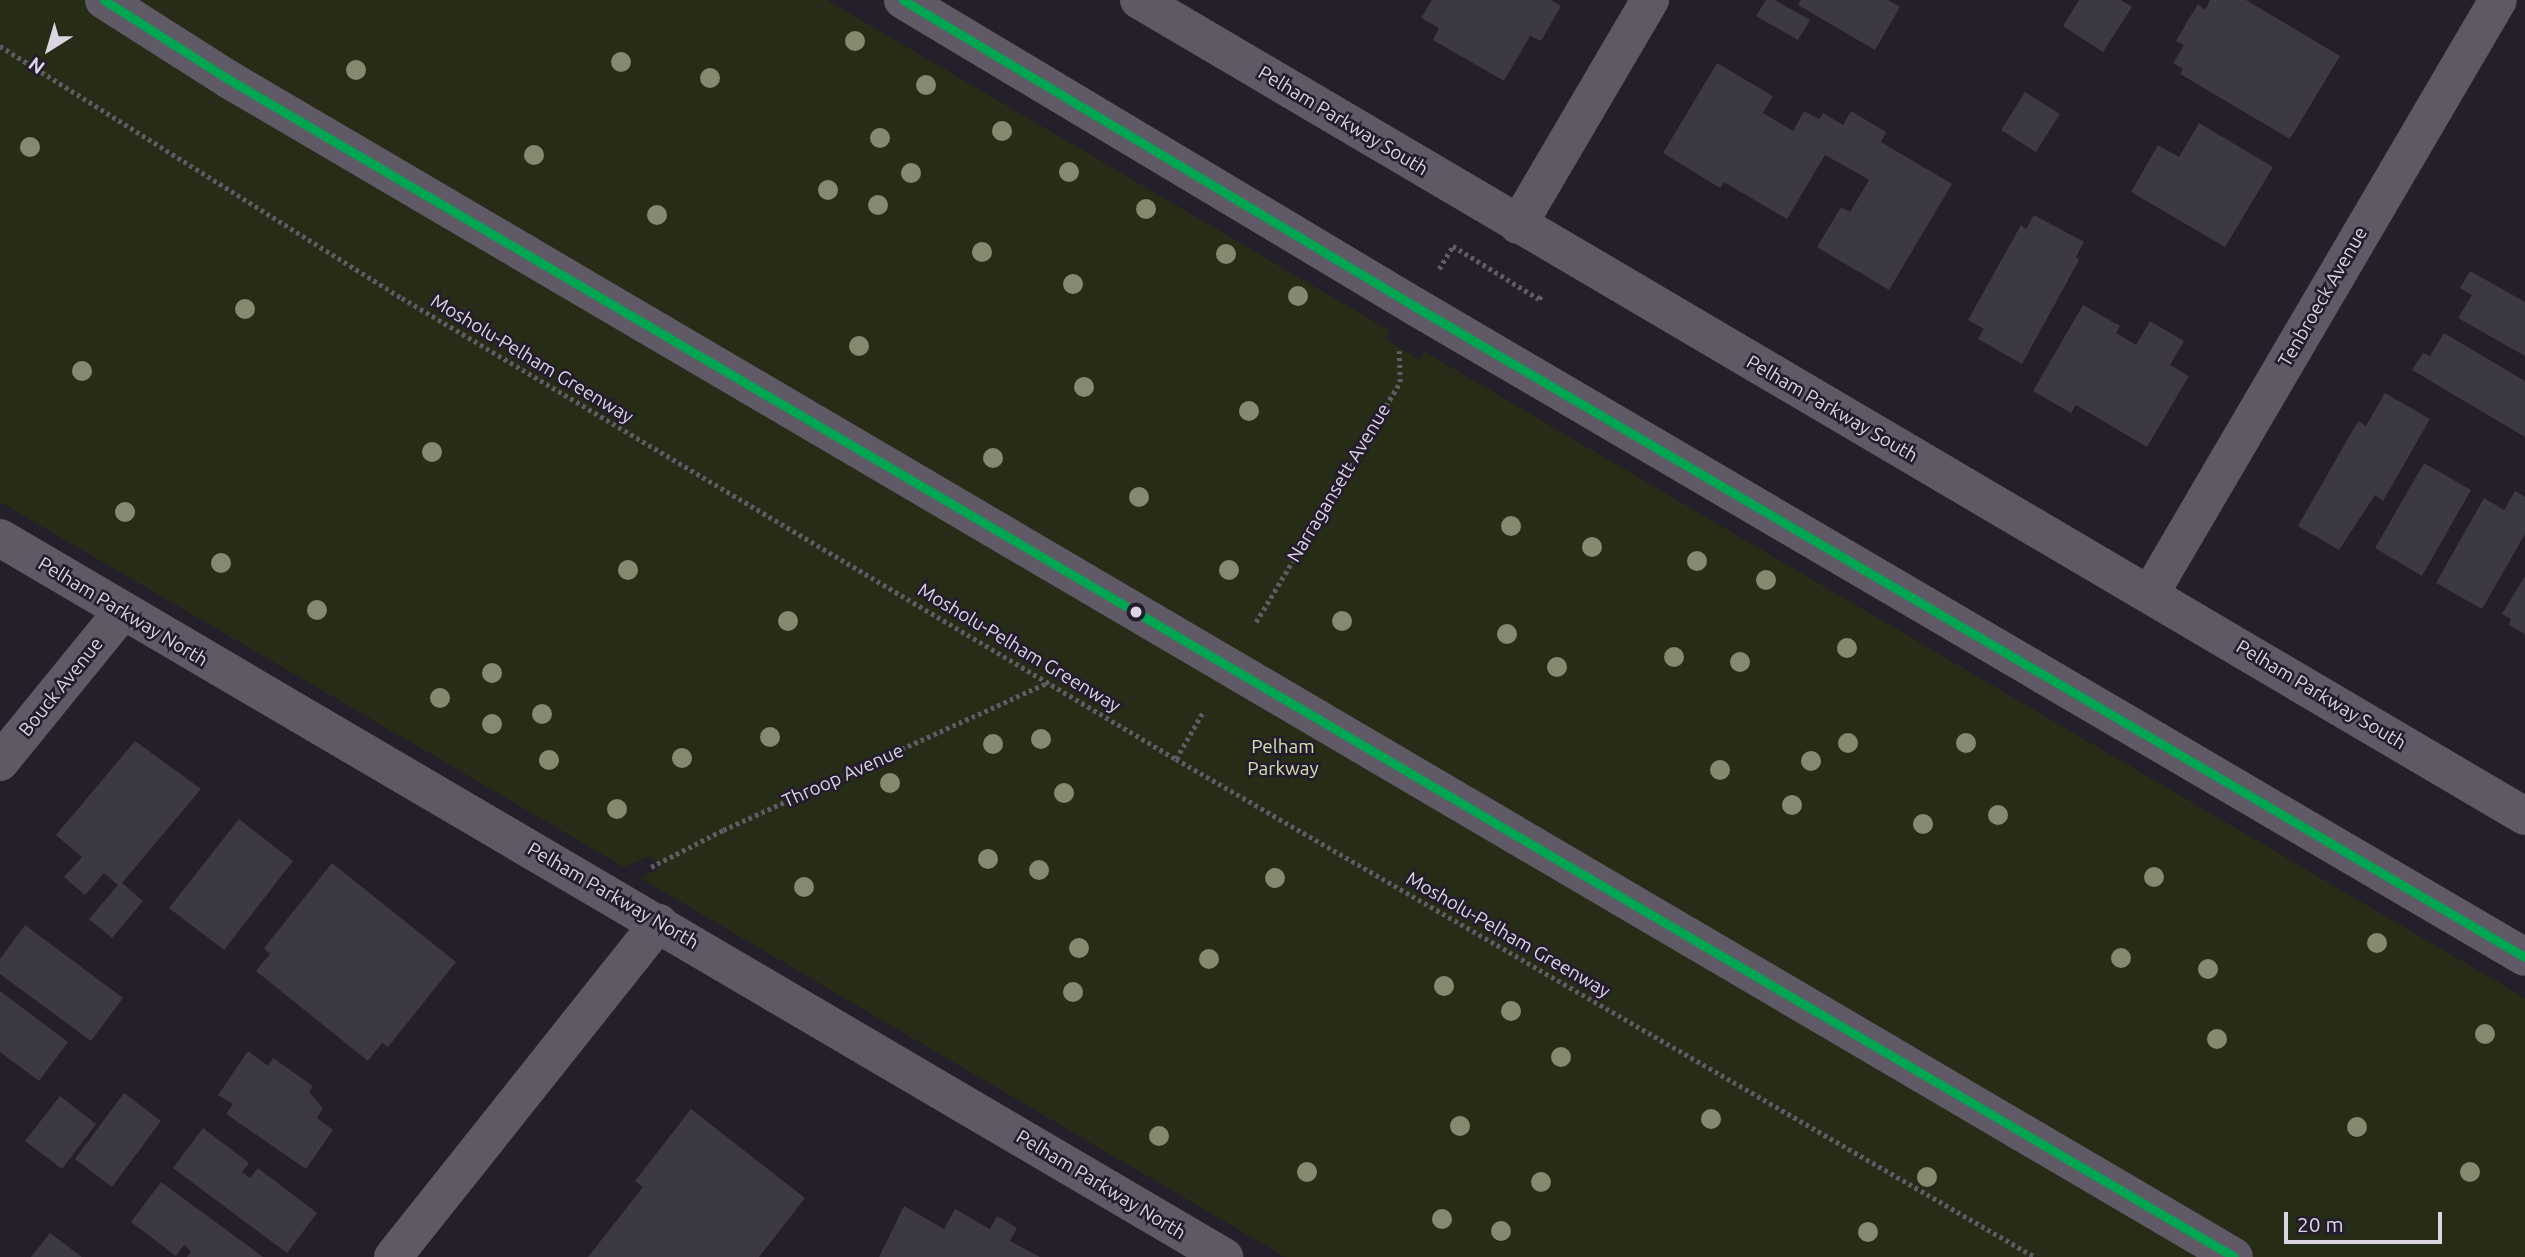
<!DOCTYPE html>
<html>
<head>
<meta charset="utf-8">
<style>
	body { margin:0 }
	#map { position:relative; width:2525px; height:1257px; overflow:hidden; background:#241f2a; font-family:Ubuntu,sans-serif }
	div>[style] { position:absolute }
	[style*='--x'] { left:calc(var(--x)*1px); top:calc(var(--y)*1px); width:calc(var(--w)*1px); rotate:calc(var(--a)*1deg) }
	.green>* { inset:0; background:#272c16 }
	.building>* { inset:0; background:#3c3942 }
	.path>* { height:4.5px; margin-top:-2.25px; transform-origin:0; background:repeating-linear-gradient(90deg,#605b65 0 3.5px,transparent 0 7px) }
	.minor>* { height:38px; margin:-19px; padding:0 19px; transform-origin:19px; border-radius:19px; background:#5e5964 }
	.major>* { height:38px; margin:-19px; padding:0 19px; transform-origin:19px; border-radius:19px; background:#605a67 }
	.bus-1>* { height:9px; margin:-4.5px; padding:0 4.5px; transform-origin:4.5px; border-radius:4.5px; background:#00a651 }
	.trees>* { width:20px; height:20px; margin:-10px; border-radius:50%; background:#848a70 }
	.dots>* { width:19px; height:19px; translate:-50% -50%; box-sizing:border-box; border:4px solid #241b2e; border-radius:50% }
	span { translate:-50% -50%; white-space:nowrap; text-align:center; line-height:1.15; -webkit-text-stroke:5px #241b2e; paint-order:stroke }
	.street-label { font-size:19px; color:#dcd6e3 }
	.park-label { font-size:19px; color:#d2e1a9 }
	.north { position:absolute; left:14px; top:14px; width:70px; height:70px; -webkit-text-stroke:5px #241b2e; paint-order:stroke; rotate:217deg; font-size:19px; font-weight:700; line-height:28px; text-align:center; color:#dcd6e3 }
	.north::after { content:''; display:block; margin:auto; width:24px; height:32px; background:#dcd6e3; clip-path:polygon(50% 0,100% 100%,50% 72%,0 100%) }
	.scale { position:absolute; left:2284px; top:1212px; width:158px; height:32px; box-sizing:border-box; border:4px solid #dcd6e3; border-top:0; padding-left:9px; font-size:21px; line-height:24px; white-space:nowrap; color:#dcd6e3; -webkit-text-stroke:5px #241b2e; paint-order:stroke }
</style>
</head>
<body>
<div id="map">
	<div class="green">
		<i style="clip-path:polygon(0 0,827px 0,1390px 331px,1386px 339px,1420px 360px,1425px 352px,2525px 998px,2525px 1257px,1285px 1257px,640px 878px,663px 866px,648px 857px,624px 867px,0 502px)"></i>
	</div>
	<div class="building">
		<i style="clip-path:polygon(1432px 0,1551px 0,1561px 6px,1541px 41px,1530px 36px,1504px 81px,1433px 40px,1439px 28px,1421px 18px)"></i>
		<i style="clip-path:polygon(1766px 0,1775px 0,1810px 20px,1798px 40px,1756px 16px)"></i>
		<i style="clip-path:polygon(1801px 0,1888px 0,1900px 7px,1875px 50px,1798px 5px)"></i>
		<i style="clip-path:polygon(2079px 0,2121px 0,2132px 7px,2103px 52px,2063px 26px)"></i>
		<i style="clip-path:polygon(2210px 0,2246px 0,2340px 56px,2290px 139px,2180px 74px,2183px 69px,2173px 63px,2184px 45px,2176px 41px,2187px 22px,2198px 4px,2205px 10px)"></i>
		<i style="clip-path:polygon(1717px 63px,1773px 96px,1763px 113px,1793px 131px,1804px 111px,1819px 119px,1823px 113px,1843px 125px,1851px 111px,1886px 132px,1881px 142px,1952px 184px,1889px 290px,1817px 247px,1841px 207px,1850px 212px,1869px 180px,1861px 175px,1825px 155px,1787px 219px,1724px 182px,1720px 188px,1663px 153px)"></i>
		<i style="clip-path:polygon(2025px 92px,2060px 114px,2036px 152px,2001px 130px)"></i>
		<i style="clip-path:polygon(2199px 123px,2273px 167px,2225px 247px,2131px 192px,2158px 145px,2179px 157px)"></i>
		<i style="clip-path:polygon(2034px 215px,2084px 242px,2076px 257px,2079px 260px,2022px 364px,1978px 339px,1984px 329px,1968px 320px,2021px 225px,2026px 229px)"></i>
		<i style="clip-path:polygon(2470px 271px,2525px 302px,2525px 356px,2458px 318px,2472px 295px,2460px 288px)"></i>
		<i style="clip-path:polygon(2083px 305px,2120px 326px,2116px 333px,2136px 345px,2150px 321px,2184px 341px,2170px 365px,2189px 376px,2147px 447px,2076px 405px,2071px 413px,2033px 391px)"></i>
		<i style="clip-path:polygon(2444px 333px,2525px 381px,2525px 437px,2412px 370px,2423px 353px,2430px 356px)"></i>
		<i style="clip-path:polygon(2385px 393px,2430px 419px,2383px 501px,2375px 495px,2339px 550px,2298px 526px,2358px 421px,2366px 426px)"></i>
		<i style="clip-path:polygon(2424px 463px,2471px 490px,2422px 576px,2375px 548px)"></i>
		<i style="clip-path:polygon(2515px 491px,2525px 497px,2525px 534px,2482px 609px,2436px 583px,2484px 498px,2504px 510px)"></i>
		<i style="clip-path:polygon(2525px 576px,2525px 634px,2509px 625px,2511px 619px,2502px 614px)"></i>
		<i style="clip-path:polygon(135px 741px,201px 789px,122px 883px,143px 901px,112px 938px,89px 919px,118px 885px,104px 873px,85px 895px,64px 877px,82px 857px,56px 835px)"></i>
		<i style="clip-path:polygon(239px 819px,293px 861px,224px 950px,169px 908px)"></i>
		<i style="clip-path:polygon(332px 863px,456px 962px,388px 1047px,382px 1043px,368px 1061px,256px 971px,270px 954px,264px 948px)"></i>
		<i style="clip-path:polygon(25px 925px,123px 998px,91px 1041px,0 974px,0 959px)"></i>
		<i style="clip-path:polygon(0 991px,68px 1042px,39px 1081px,0 1052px)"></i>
		<i style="clip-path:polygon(248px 1051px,268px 1066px,273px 1058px,313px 1086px,309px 1092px,323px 1108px,317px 1118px,333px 1130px,306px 1169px,226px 1114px,233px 1104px,218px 1095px)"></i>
		<i style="clip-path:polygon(124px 1093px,161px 1121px,112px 1187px,75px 1159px)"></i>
		<i style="clip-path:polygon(60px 1096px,96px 1124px,62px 1169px,25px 1141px)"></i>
		<i style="clip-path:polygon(691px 1109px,805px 1198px,759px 1257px,588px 1257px,643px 1187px,635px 1181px)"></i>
		<i style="clip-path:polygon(203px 1128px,249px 1163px,242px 1172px,250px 1178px,258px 1168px,317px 1213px,287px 1253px,173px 1168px)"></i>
		<i style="clip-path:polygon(161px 1182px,263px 1257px,187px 1257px,191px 1251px,184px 1245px,176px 1256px,131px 1222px)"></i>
		<i style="clip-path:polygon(904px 1206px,944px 1229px,955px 1209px,990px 1229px,997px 1216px,1017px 1228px,1010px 1241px,1040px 1257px,879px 1257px)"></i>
		<i style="clip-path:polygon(50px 1233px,82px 1257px,31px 1257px)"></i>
	</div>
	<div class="path">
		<i style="--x:0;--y:46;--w:474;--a:32.1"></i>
		<i style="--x:402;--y:298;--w:901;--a:30.78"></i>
		<i style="--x:1176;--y:759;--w:993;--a:30.1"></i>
		<i style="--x:1439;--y:269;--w:27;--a:-59"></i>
		<i style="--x:1453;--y:246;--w:101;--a:31.6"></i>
		<i style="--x:1539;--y:299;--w:7;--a:-56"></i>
		<i style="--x:1256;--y:622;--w:280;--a:-59"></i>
		<i style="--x:1400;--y:382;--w:31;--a:-92"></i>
		<i style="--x:1176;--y:759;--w:54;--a:-60.1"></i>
		<i style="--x:651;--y:867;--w:81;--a:-27.2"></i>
		<i style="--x:723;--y:830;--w:358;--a:-24.4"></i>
	</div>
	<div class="minor">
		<i style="--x:1139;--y:0;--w:1608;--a:30.49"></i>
		<i style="--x:1518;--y:225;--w:261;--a:-59.6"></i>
		<i style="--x:0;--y:538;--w:1420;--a:30.43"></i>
		<i style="--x:2150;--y:594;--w:688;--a:-59.64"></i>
		<i style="--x:0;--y:762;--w:192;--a:-50.9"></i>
		<i style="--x:393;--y:1257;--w:427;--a:-51.5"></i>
	</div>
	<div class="major">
		<i style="--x:104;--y:0;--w:147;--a:32.5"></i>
		<i style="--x:228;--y:79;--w:2326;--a:30.42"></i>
		<i style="--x:903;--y:0;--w:598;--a:30.9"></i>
		<i style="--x:1416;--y:307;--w:1285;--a:30.38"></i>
	</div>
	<div class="bus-1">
		<i style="--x:104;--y:0;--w:147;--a:32.5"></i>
		<i style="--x:228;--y:79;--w:2326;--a:30.42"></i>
		<i style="--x:903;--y:0;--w:598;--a:30.9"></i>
		<i style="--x:1416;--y:307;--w:1285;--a:30.38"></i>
	</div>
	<div class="trees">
		<i style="left:855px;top:41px"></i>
		<i style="left:621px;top:62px"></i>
		<i style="left:356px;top:70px"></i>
		<i style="left:710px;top:78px"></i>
		<i style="left:926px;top:85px"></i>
		<i style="left:1002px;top:131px"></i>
		<i style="left:880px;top:138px"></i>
		<i style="left:30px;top:147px"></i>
		<i style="left:534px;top:155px"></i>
		<i style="left:1069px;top:172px"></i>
		<i style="left:911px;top:173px"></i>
		<i style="left:828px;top:190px"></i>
		<i style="left:878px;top:205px"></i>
		<i style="left:1146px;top:209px"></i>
		<i style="left:657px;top:215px"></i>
		<i style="left:982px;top:252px"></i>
		<i style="left:1226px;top:254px"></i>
		<i style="left:1073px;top:284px"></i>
		<i style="left:1298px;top:296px"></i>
		<i style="left:245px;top:309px"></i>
		<i style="left:859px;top:346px"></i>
		<i style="left:82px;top:371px"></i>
		<i style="left:1084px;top:387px"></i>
		<i style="left:1249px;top:411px"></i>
		<i style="left:432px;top:452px"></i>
		<i style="left:993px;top:458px"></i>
		<i style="left:1139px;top:497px"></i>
		<i style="left:125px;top:512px"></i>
		<i style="left:1511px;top:526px"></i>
		<i style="left:1592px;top:547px"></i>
		<i style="left:1697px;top:561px"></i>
		<i style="left:221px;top:563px"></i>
		<i style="left:628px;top:570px"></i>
		<i style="left:1229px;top:570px"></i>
		<i style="left:1766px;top:580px"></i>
		<i style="left:317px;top:610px"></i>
		<i style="left:788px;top:621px"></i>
		<i style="left:1342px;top:621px"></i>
		<i style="left:1507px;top:634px"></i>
		<i style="left:1847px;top:648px"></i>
		<i style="left:1674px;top:657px"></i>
		<i style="left:1740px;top:662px"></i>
		<i style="left:1557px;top:667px"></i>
		<i style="left:492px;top:673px"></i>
		<i style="left:440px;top:698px"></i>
		<i style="left:542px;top:714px"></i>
		<i style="left:492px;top:724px"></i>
		<i style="left:770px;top:737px"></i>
		<i style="left:1041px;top:739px"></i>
		<i style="left:1848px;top:743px"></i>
		<i style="left:1966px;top:743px"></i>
		<i style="left:993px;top:744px"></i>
		<i style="left:682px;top:758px"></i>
		<i style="left:549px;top:760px"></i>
		<i style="left:1811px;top:761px"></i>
		<i style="left:1720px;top:770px"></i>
		<i style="left:890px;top:783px"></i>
		<i style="left:1064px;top:793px"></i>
		<i style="left:1792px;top:805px"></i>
		<i style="left:617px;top:809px"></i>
		<i style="left:1998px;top:815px"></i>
		<i style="left:1923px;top:824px"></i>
		<i style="left:988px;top:859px"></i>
		<i style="left:1039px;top:870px"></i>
		<i style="left:2154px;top:877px"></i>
		<i style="left:1275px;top:878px"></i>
		<i style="left:804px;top:887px"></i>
		<i style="left:2377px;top:943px"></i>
		<i style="left:1079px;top:948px"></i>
		<i style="left:2121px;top:958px"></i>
		<i style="left:1209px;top:959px"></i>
		<i style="left:2208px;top:969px"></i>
		<i style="left:1444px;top:986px"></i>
		<i style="left:1073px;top:992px"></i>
		<i style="left:1511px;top:1011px"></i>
		<i style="left:2485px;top:1034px"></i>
		<i style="left:2217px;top:1039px"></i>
		<i style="left:1561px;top:1057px"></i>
		<i style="left:1711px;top:1119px"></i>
		<i style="left:1460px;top:1126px"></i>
		<i style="left:2357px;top:1127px"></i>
		<i style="left:1159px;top:1136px"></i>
		<i style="left:1307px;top:1172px"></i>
		<i style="left:2470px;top:1172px"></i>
		<i style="left:1927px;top:1177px"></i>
		<i style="left:1541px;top:1182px"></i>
		<i style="left:1442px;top:1219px"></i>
		<i style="left:1501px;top:1231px"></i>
		<i style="left:1868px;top:1232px"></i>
	</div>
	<div class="dots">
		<i style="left:1136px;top:612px;background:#dcd6e3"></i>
	</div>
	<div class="street-label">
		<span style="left:1343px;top:121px;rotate:31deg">Pelham Parkway South</span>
		<span style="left:2323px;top:297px;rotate:-60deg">Tenbroeck Avenue</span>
		<span style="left:532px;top:359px;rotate:31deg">Mosholu-Pelham Greenway</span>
		<span style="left:1832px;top:409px;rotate:30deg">Pelham Parkway South</span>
		<span style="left:1339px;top:483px;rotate:-59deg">Narragansett Avenue</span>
		<span style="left:123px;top:612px;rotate:31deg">Pelham Parkway North</span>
		<span style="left:1019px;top:648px;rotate:31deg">Mosholu-Pelham Greenway</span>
		<span style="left:61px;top:687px;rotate:-51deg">Bouck Avenue</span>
		<span style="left:2321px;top:695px;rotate:31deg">Pelham Parkway South</span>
		<span style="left:843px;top:776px;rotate:-24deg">Throop Avenue</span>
		<span style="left:613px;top:896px;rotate:30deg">Pelham Parkway North</span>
		<span style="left:1508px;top:935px;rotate:30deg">Mosholu-Pelham Greenway</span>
		<span style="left:1101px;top:1185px;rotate:31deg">Pelham Parkway North</span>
	</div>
	<div class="park-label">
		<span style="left:1283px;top:758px">Pelham<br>Parkway</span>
	</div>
	<div class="north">N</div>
	<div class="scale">20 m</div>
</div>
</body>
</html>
